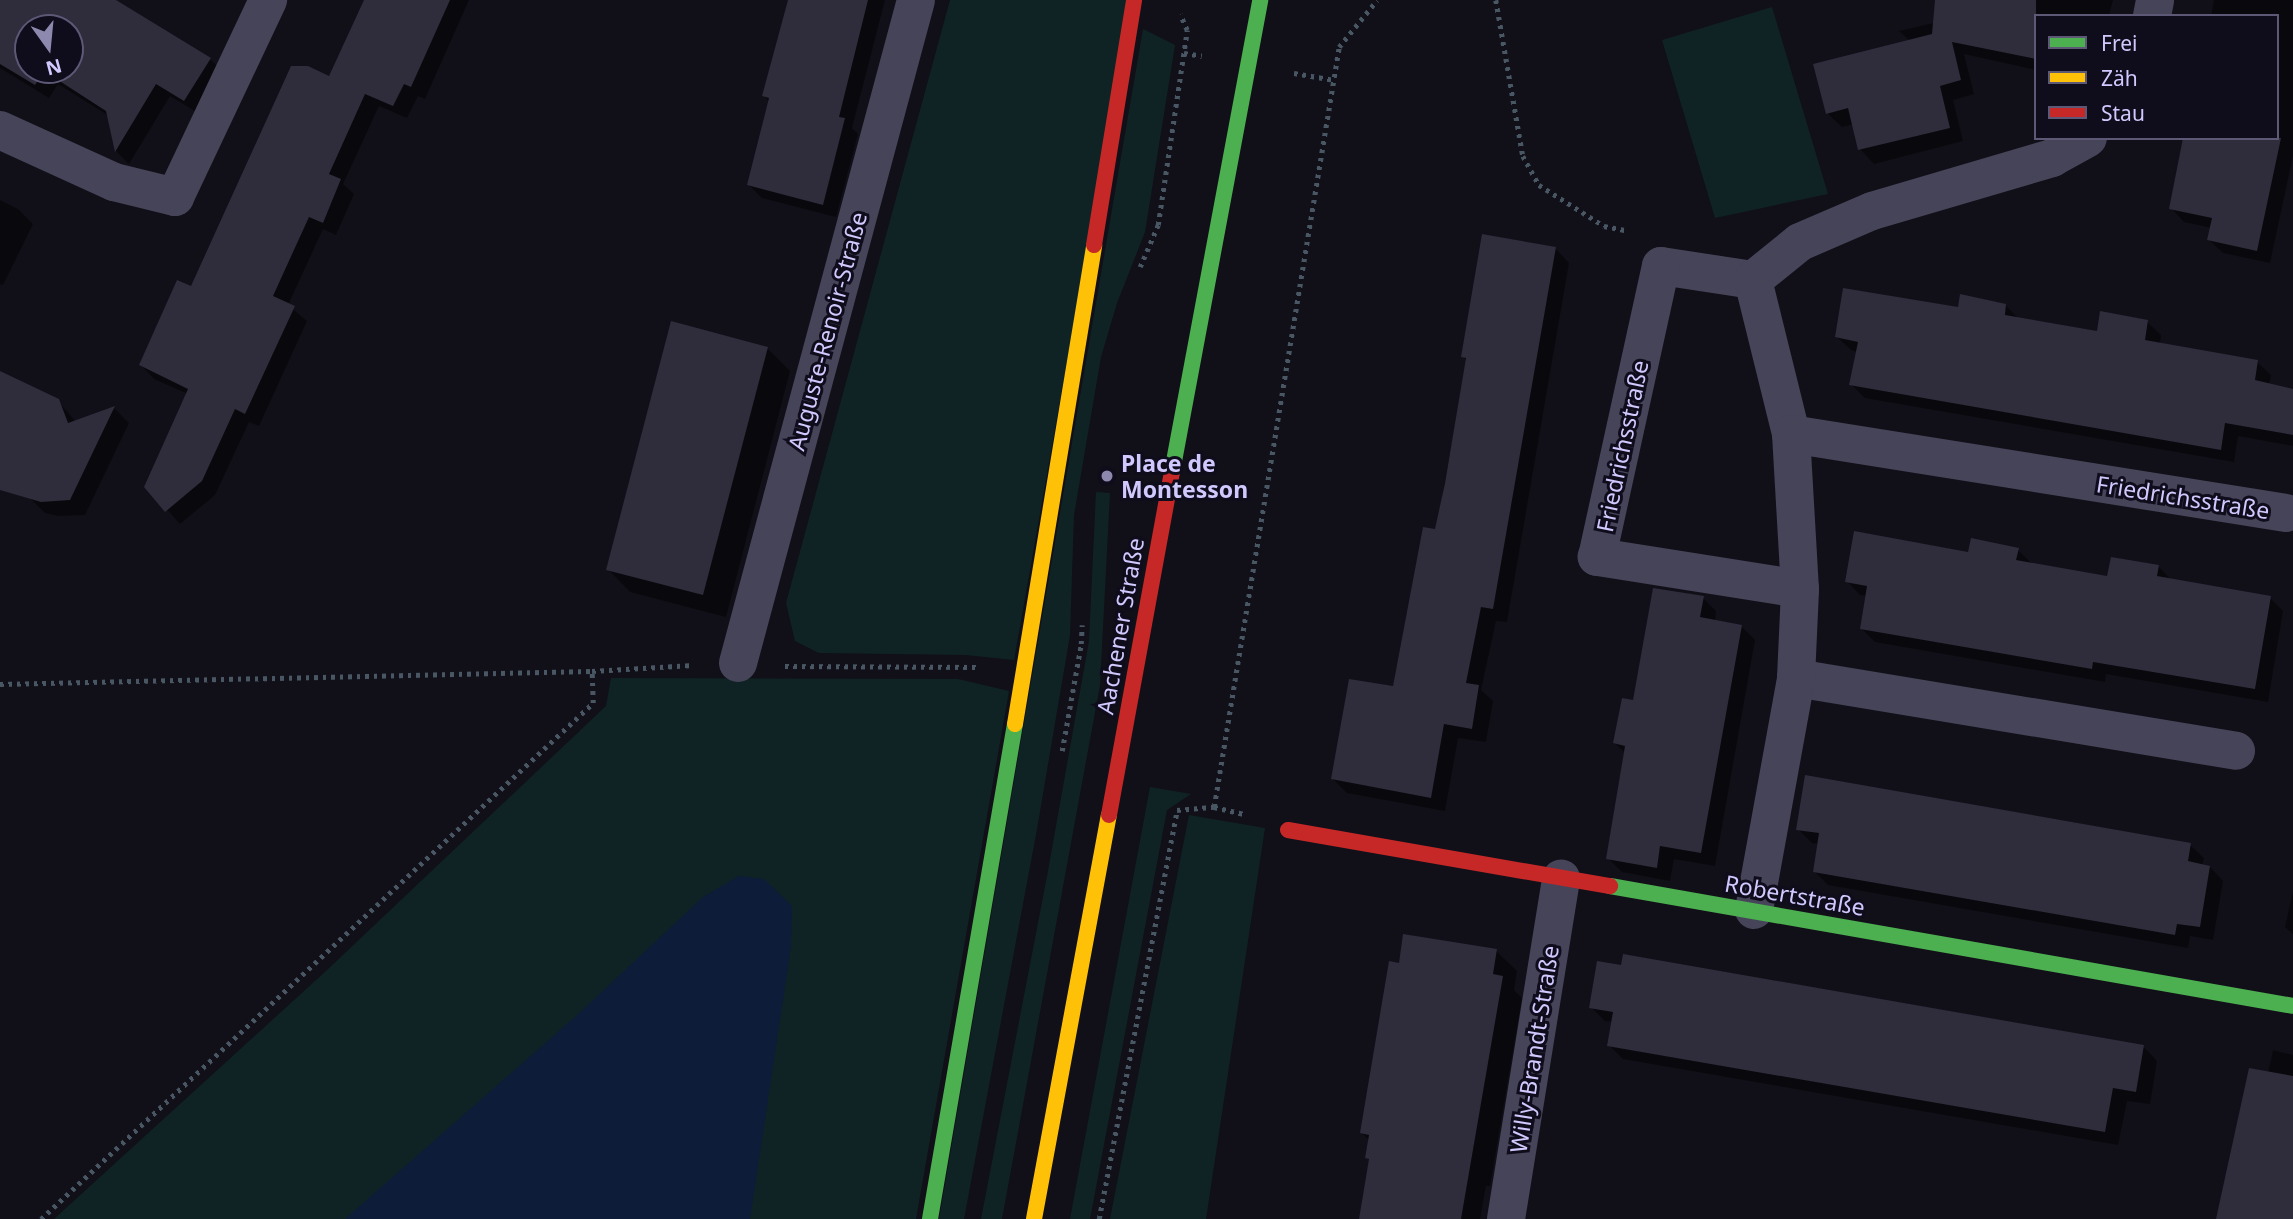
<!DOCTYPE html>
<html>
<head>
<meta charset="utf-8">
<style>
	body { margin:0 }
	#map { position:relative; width:2293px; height:1219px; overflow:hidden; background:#111018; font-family:"Noto Sans",sans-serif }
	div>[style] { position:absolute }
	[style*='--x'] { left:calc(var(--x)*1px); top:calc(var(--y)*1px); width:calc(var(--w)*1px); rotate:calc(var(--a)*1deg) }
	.green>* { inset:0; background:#0f2324 }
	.water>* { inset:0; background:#0c1c39 }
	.shadow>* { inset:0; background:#0007 }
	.building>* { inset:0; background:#2f2c3c }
	.path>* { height:4.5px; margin-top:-2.25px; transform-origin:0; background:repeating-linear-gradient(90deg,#485763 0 3.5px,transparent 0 8.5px) }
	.street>* { height:38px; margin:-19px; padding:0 19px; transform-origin:19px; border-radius:19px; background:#464459 }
	.fast>* { height:16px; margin:-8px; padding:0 8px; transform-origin:8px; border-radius:8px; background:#4caf50 }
	.slow>* { height:16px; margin:-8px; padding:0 8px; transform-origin:8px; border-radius:8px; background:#ffc107 }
	.jam>* { height:16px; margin:-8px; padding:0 8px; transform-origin:8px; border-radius:8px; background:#c62828 }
	.dots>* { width:19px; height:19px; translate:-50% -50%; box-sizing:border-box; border:4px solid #0f0c1c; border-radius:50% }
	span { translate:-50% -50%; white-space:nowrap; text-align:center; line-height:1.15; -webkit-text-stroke:6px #0f0c1c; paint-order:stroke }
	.street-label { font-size:23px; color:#d0c9fe }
	.poi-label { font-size:23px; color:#d0c9fe; font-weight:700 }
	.left { translate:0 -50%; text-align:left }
	.legend { position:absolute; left:2034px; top:14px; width:245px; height:126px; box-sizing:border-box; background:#0f0c1c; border:2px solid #5c5876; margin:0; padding:9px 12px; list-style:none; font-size:21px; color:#d0c9fe }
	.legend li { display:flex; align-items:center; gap:14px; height:35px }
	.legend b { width:35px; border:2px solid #5c5876 }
	.north { position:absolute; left:14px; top:14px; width:70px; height:70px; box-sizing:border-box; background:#0f0c1c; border:2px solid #5c5876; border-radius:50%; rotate:165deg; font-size:19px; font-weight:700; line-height:28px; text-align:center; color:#d0c9fe }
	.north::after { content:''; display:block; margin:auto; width:24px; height:32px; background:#8d88ae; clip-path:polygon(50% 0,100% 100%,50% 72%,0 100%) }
</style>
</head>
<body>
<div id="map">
	<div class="green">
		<i style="clip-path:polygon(950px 0,1131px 0,1014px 660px,966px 655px,819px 653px,795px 641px,786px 603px)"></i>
		<i style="clip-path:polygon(1772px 7px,1828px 194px,1715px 218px,1662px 40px)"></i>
		<i style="clip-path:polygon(1143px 29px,1175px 45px,1145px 232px,1117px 303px,1101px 357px,1074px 515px,1070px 635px,1037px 829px,964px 1219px,939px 1219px)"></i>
		<i style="clip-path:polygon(1096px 492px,1110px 493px,1100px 685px,1002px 1219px,981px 1219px,1048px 871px,1089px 641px)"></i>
		<i style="clip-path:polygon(611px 678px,958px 679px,1009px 691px,916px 1219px,54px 1219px,326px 971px,606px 706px)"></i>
		<i style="clip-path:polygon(1150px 787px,1191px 794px,1167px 810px,1090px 1219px,1070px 1219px)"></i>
		<i style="clip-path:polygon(1189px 815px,1265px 828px,1206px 1219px,1110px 1219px)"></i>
	</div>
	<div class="water">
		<i style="clip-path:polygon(739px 876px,764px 879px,792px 906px,791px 947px,750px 1219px,345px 1219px,575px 1017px,703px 897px)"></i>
	</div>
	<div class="shadow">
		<i style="clip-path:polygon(evenodd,0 0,111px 0,210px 59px,224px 73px,198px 113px,170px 96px,129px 164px,116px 151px,109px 116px,58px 84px,49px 98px,0 68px,0 0,28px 28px,70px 28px,70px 70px,28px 70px,28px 28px)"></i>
		<i style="clip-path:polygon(366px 0,469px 0,425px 99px,418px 96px,407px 118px,379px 106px,343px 184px,354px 194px,336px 235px,323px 229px,288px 305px,307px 321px,259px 426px,249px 422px,215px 495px,180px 524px,146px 486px,188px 394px,154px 379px,141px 365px,330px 78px)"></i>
		<i style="clip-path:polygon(789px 0,885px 0,852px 128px,858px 134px,836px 217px,762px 198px,748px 184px,770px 102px,764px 96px)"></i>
		<i style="clip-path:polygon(2001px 0,2113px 0,2109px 16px,2036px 16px,2036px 70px,1964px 54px,1974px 94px,1953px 100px,1963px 141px,1874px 164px,1860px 149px,1854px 124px,1842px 127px,1827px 113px,1910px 41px,1899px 31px,1999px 8px)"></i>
		<i style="clip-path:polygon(2214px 0,2293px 0,2293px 156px,2270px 263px,2223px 253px,2209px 240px,2212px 228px,2184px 222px,2171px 208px,2277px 138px,2277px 16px,2211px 16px)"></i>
		<i style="clip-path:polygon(0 200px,18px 209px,33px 224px,3px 285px,0 284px)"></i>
		<i style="clip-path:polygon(1555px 248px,1569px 263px,1507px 622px,1496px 621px,1481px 690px,1493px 701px,1486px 742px,1458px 738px,1445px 811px,1347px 793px,1333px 779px,1394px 688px,1436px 531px,1467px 361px,1463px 356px)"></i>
		<i style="clip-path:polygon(2006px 306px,2019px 319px,2099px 333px,2147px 322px,2161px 335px,2160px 344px,2257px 362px,2271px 375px,2269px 385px,2293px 390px,2293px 446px,2238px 436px,2234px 462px,1865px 398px,1851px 384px,1857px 352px,1851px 350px,1837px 337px,1960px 309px)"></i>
		<i style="clip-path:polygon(767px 348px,790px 371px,726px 617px,630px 592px,608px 569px)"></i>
		<i style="clip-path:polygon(0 382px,58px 401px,76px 422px,114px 408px,129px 423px,85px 515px,58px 516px,45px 513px,27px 495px,0 482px)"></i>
		<i style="clip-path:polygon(2018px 550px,2031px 563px,2108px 578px,2158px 566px,2172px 581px,2270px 598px,2283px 611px,2268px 702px,2106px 674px,2105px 682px,1875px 642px,1862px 629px,1867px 596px,1860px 595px,1847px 581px,1970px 554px)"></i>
		<i style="clip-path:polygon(1703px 598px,1716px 611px,1715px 622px,1741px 626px,1755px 640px,1715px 866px,1674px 859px,1670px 881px,1622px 872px,1608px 858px,1626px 754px,1615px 743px,1634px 702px)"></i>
		<i style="clip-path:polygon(1798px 829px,2190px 845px,2204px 858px,2202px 866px,2210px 867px,2223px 881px,2213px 940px,2190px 936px,2188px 948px,1828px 885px,1815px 872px,1819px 844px,1812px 843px)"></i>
		<i style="clip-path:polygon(2293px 891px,2293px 934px,2285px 927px)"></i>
		<i style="clip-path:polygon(1496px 951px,1517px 971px,1514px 990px,1522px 998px,1490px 1186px,1486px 1186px,1480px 1219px,1361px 1219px,1371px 1161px,1367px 1158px,1370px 1141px,1362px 1133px,1400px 965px)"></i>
		<i style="clip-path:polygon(1591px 1007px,2144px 1047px,2157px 1061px,2150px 1104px,2127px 1101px,2118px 1145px,1623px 1059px,1609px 1045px,1613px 1022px,1605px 1021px)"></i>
		<i style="clip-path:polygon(2273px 1050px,2293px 1055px,2293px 1219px,2218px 1219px,2268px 1073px)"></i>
	</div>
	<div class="building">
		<i style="clip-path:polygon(evenodd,0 0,116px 0,211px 58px,184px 101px,156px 84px,115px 152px,106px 111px,44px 71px,35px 85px,0 64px,0 0,28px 28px,70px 28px,70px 70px,28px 70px,28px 28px)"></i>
		<i style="clip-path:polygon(364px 0,450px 0,411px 87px,404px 84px,393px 106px,365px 94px,329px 174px,341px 179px,323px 223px,309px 217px,273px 296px,295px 306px,245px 414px,235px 409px,202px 481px,165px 512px,144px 487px,188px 389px,139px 365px,177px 280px,191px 286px,291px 66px,308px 66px,329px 76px)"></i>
		<i style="clip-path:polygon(788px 0,868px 0,839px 117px,845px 118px,823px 205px,747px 185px,769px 98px,762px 96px)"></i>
		<i style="clip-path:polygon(1935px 0,2036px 0,2036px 59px,1952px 42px,1961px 80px,1940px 86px,1950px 128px,1858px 150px,1848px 108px,1826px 114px,1813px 64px,1932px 34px)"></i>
		<i style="clip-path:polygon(2183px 138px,2281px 138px,2257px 251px,2207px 240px,2212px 218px,2169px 209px)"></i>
		<i style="clip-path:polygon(1482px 234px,1556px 247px,1493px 609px,1481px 607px,1466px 683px,1479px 685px,1472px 729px,1444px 724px,1431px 798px,1331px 779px,1349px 679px,1393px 686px,1423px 527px,1435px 529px,1445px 483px,1466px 358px,1461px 357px)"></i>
		<i style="clip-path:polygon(1843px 288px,1958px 307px,1960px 294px,2006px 304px,2005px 315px,2097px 331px,2100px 311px,2148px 320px,2145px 340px,2258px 360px,2255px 380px,2293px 389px,2293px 435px,2225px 423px,2221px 450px,1849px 385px,1858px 342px,1835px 337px)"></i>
		<i style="clip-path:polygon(671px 321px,768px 347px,703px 595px,606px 570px)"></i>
		<i style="clip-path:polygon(0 371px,59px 399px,68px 423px,115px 406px,70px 500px,41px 502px,0 490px)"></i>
		<i style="clip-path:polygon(1854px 531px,1968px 552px,1971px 538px,2019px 548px,2016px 560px,2107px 576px,2111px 557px,2159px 565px,2157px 576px,2271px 596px,2255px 689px,2093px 662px,2092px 669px,1860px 629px,1867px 586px,1845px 582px)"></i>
		<i style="clip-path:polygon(1653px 588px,1704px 596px,1700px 617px,1742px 625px,1701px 853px,1660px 846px,1657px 868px,1606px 859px,1625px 746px,1613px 743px,1622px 698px,1633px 700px)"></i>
		<i style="clip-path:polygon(1805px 775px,2191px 843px,2188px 861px,2210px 866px,2200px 927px,2177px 924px,2175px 935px,1813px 872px,1819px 833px,1796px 830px)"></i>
		<i style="clip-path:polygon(1403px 934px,1497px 949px,1493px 974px,1503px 976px,1461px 1219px,1359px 1219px,1369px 1159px,1365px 1158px,1369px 1135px,1360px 1133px,1389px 961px,1399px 963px)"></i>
		<i style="clip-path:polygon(1623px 954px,2144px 1045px,2136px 1092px,2113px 1088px,2105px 1132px,1607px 1046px,1613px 1012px,1589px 1008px,1597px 961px,1621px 965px)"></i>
		<i style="clip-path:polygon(2249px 1068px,2293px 1076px,2293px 1219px,2216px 1219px)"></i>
	</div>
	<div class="path">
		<i style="--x:1496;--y:0;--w:158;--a:80.2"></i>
		<i style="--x:1523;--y:156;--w:33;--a:61"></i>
		<i style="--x:1539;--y:185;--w:77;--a:32.2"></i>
		<i style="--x:1604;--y:226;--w:25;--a:11"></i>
		<i style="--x:1184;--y:53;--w:18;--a:9"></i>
		<i style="--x:1294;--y:73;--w:41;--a:9.9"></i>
		<i style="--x:1140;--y:267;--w:46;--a:-66.8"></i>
		<i style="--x:1158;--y:225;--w:197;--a:-81.5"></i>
		<i style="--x:1187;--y:30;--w:17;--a:-114"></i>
		<i style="--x:785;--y:666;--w:191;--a:0.3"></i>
		<i style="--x:0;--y:684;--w:592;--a:-1.26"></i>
		<i style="--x:1062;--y:751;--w:109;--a:-79.9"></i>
		<i style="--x:1081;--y:644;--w:19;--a:-87"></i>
		<i style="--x:1214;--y:807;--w:770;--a:-80.66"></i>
		<i style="--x:1339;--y:47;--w:60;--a:-51"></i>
		<i style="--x:41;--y:1219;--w:756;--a:-43.07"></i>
		<i style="--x:593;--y:703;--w:32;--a:-92"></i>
		<i style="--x:592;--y:671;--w:101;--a:-3.4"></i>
		<i style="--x:1099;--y:1219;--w:416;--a:-79.2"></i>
		<i style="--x:1177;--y:810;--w:37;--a:-5"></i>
		<i style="--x:1214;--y:807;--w:32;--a:13"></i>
	</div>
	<div class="street">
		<i style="--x:2152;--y:16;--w:16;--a:-79"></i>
		<i style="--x:0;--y:130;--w:125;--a:24.5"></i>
		<i style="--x:114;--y:182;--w:63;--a:13.8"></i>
		<i style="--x:175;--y:197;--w:218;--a:-64.7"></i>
		<i style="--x:1661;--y:266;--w:93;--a:8.7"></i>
		<i style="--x:1753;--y:280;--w:159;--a:76.1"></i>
		<i style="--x:1791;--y:434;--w:155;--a:86.7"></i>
		<i style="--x:1800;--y:589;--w:206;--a:-171"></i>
		<i style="--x:1597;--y:557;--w:298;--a:-77.6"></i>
		<i style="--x:1753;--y:280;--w:60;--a:-39"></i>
		<i style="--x:1800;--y:242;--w:78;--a:-23.3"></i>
		<i style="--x:1872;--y:211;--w:188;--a:-16.4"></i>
		<i style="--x:2052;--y:158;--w:41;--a:-29.1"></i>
		<i style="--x:1791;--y:434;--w:501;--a:9.07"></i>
		<i style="--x:738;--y:663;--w:686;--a:-74.97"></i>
		<i style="--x:1796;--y:678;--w:446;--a:9.4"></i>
		<i style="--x:1754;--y:910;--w:236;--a:-79.7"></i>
		<i style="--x:1796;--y:678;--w:89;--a:-87.4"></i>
		<i style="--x:1506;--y:1219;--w:345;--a:-80.8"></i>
	</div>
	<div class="fast">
		<i style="--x:1172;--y:472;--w:480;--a:-79.4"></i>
		<i style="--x:1610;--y:886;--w:693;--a:9.96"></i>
		<i style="--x:930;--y:1219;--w:502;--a:-80.26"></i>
	</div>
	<div class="slow">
		<i style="--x:1015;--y:724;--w:485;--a:-80.6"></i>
		<i style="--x:1034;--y:1219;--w:411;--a:-79.5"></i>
	</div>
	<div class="jam">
		<i style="--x:1094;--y:245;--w:248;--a:-80.7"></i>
		<i style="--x:1109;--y:815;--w:349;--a:-79.6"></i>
		<i style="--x:1288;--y:830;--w:327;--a:9.9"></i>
	</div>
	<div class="dots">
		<i style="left:1107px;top:476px;background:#8d88ae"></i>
	</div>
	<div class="street-label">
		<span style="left:827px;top:331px;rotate:-75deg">Auguste-Renoir-Straße</span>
		<span style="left:1622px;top:446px;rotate:-78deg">Friedrichsstraße</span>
		<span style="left:2183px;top:497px;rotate:9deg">Friedrichsstraße</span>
		<span style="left:1120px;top:626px;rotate:-80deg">Aachener Straße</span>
		<span style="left:1795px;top:895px;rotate:10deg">Robertstraße</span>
		<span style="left:1534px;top:1049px;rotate:-81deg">Willy-Brandt-Straße</span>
	</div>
	<div class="poi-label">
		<span class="left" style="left:1121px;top:476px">Place de<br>Montesson</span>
	</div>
	<ul class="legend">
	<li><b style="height:9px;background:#4caf50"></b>Frei</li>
	<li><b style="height:9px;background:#ffc107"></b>Zäh</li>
	<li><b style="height:9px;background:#c62828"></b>Stau</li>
	</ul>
	<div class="north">N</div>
</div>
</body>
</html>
